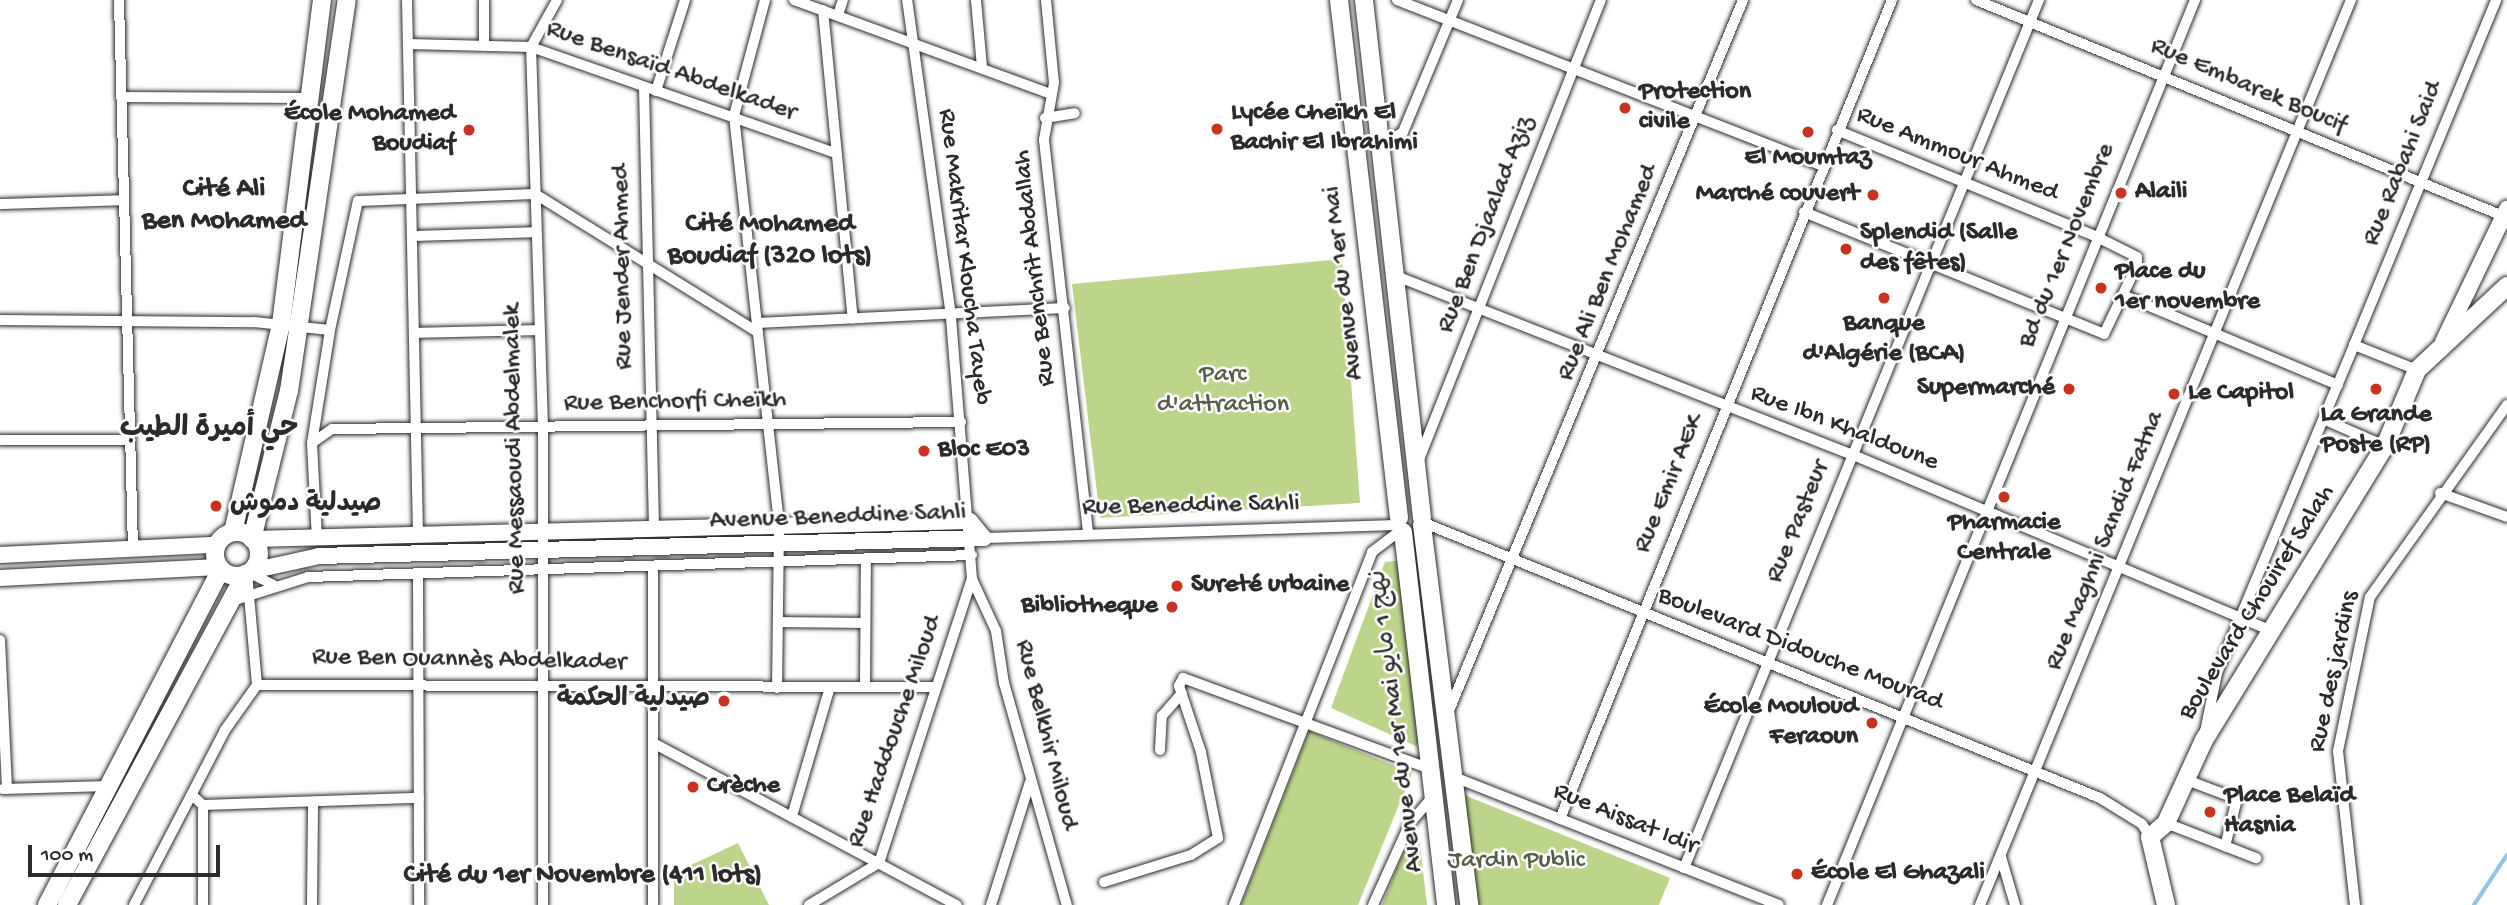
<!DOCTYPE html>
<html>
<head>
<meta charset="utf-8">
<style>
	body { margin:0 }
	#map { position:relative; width:2507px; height:905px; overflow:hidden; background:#fff; font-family:"Gochi Hand","Playpen Sans Arabic",sans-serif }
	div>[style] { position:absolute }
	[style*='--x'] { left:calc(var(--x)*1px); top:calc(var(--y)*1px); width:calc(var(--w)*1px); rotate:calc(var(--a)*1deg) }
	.green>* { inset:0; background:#bdd58b }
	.stream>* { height:3.5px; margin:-1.75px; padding:0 1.75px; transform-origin:1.75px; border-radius:1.75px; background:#90c4ed }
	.roads { filter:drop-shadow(0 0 2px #2b2b2b) drop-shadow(0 0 2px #2b2b2b) }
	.street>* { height:10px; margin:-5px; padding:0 5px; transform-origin:5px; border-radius:5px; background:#fff }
	.secondary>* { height:16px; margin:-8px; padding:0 8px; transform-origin:8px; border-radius:8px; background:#fff }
	.primary>* { height:18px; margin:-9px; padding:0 9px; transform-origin:9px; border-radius:9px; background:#fff }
	.primary>.ring { margin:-9px; padding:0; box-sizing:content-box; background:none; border:18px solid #fff; border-radius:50% }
	.dots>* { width:19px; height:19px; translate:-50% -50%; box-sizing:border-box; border:4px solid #fff; border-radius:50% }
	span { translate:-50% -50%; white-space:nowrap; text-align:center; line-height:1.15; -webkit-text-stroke:5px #fff; paint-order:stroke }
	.street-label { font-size:26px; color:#2b2b2b }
	.poi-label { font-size:26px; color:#2b2b2b; font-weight:700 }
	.left { translate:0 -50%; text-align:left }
	.right { translate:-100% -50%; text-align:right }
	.park-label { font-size:26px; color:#575e48 }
	.neighbourhood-label { font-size:28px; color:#2b2b2b; font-weight:700 }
	.scale { position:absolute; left:28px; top:845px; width:192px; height:32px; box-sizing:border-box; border:4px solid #2b2b2b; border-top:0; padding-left:9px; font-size:21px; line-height:24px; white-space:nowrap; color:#2b2b2b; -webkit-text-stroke:5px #fff; paint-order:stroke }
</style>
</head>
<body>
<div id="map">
	<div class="green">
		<i style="clip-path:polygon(1342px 259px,1360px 503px,1100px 518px,1072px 284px)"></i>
		<i style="clip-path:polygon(1396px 561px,1404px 565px,1423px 739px,1416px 746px,1331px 708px,1385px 562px)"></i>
		<i style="clip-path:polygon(1309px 731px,1412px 773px,1358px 905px,1241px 905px)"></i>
		<i style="clip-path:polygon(1464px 795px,1670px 878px,1659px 905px,1478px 905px)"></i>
		<i style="clip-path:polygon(1419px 837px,1427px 905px,1382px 905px,1409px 838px)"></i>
		<i style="clip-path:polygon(738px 843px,769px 905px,674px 905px,674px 873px)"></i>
	</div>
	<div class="stream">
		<i style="--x:2474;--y:905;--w:60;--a:-56.6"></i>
	</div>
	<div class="roads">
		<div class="street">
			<i style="--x:119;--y:0;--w:548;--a:88.54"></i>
			<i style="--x:407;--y:0;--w:536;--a:88.82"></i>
			<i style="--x:484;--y:0;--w:46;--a:90"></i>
			<i style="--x:765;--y:0;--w:120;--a:105"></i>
			<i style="--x:734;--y:116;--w:412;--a:83.7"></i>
			<i style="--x:779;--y:526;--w:162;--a:90.7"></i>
			<i style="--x:794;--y:0;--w:274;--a:20.1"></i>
			<i style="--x:976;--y:0;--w:67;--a:84.9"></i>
			<i style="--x:1046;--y:0;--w:83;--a:84.5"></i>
			<i style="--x:1054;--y:83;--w:58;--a:100"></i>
			<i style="--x:1044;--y:140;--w:394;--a:83.6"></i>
			<i style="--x:1397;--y:0;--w:456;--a:21.3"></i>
			<i style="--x:1976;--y:0;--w:570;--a:22.29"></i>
			<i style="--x:823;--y:10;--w:310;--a:84.5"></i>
			<i style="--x:838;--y:15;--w:16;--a:-72"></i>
			<i style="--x:408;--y:44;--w:123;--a:1.4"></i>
			<i style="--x:531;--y:47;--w:320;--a:19.2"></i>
			<i style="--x:644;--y:87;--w:444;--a:88.7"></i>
			<i style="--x:656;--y:91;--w:96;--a:-72.3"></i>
			<i style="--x:121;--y:97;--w:187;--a:0.3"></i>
			<i style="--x:1045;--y:118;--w:30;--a:-9"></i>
			<i style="--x:1380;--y:146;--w:27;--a:-31"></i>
			<i style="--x:1403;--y:132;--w:143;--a:-67.4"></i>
			<i style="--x:0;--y:204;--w:124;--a:-1.8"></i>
			<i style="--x:1804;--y:212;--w:324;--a:22.1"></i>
			<i style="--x:2104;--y:334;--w:76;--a:-64.4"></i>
			<i style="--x:2137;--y:265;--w:8;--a:-90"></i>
			<i style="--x:2137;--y:257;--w:47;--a:-153.4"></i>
			<i style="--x:2095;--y:236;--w:279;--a:-157.7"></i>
			<i style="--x:412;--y:236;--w:124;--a:-1.8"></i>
			<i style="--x:1396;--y:276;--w:489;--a:21.4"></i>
			<i style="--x:1851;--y:454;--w:457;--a:22.8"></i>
			<i style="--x:2123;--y:295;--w:233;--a:22.7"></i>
			<i style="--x:0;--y:320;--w:254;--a:0.5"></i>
			<i style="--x:254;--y:322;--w:76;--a:6"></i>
			<i style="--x:330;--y:330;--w:132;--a:-77.8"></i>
			<i style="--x:358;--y:201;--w:177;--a:-2.3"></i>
			<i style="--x:535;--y:194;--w:262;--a:31.8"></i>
			<i style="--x:757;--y:323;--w:308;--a:-2.8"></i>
			<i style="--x:415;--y:333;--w:122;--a:-1.4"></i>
			<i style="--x:2354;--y:345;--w:373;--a:-67.6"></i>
			<i style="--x:2325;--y:420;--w:65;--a:23.4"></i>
			<i style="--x:0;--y:440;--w:130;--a:0"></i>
			<i style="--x:312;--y:443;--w:24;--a:-35"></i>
			<i style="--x:332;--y:429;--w:629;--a:-0.64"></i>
			<i style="--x:1418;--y:462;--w:497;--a:-68.4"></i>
			<i style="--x:2440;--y:493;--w:71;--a:19.7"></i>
			<i style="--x:1422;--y:522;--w:732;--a:22.15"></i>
			<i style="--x:2100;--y:798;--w:49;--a:31.8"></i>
			<i style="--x:2142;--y:824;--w:15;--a:58"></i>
			<i style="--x:984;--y:538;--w:415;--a:-1.8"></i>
			<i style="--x:317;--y:539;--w:96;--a:-93"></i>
			<i style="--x:312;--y:443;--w:114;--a:-80.9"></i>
			<i style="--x:248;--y:572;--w:30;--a:27"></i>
			<i style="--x:247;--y:573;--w:112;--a:84.9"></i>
			<i style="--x:418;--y:574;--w:331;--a:89.8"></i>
			<i style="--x:972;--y:579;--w:57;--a:65.2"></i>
			<i style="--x:996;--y:631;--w:53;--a:81.3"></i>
			<i style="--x:1004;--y:683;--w:231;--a:74.2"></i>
			<i style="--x:229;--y:602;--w:83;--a:-17.6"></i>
			<i style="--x:308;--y:577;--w:664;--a:-1.9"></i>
			<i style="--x:779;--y:622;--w:86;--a:0.7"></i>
			<i style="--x:0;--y:640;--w:149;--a:87.3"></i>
			<i style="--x:865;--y:687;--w:129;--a:-89.6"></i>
			<i style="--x:1448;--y:713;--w:772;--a:-67.52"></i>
			<i style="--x:2205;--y:732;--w:60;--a:-78.5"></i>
			<i style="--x:2217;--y:673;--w:355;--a:-67.3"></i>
			<i style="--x:2354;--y:345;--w:68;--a:21.6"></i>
			<i style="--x:655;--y:744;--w:342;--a:28.1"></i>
			<i style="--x:1160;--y:750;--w:34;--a:-87"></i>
			<i style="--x:1162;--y:716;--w:30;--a:-49"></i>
			<i style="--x:1454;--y:777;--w:349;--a:21.5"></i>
			<i style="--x:2184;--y:779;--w:57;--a:20.7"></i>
			<i style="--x:2237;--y:799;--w:49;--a:104.3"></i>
			<i style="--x:3;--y:789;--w:105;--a:-1.6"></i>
			<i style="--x:194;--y:797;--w:12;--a:42"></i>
			<i style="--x:203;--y:805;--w:216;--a:-1.9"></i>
			<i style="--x:203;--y:805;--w:100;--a:90"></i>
			<i style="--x:792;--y:816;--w:134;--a:-73.6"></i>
			<i style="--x:1560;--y:819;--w:884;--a:-67.93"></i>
			<i style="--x:2166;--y:823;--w:97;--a:21.3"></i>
			<i style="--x:2001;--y:857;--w:50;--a:73.7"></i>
			<i style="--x:1684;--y:868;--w:938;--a:-67.76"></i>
			<i style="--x:1104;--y:882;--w:91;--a:-17.2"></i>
			<i style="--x:1191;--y:855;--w:32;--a:-32"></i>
			<i style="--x:1218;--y:838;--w:88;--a:-101.2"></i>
			<i style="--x:1201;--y:752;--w:70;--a:-108.4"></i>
			<i style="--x:1179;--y:686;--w:9;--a:-63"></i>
			<i style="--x:1183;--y:678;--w:263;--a:20.2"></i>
			<i style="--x:134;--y:905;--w:197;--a:-62.5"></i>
			<i style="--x:225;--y:730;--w:55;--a:-54.6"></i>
			<i style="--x:257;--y:685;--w:678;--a:0.17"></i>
			<i style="--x:312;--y:905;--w:101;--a:-89.4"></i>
			<i style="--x:543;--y:905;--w:477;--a:-90"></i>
			<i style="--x:543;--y:428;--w:381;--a:-91.8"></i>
			<i style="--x:531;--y:47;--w:54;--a:-61"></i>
			<i style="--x:653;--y:905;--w:339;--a:-90"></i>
			<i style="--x:809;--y:905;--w:82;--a:-31"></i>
			<i style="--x:879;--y:863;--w:299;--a:-71.9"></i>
			<i style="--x:972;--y:579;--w:264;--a:-94.6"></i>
			<i style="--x:951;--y:316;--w:319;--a:-97.9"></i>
			<i style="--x:991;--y:905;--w:129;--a:-72.4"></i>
			<i style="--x:1234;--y:905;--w:379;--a:-68.6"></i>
			<i style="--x:1372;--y:552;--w:36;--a:-37"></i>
			<i style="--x:1373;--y:905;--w:90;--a:-65.7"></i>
			<i style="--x:1410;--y:823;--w:35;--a:-49"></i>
			<i style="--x:1827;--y:905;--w:977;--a:-67.87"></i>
			<i style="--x:1980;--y:905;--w:978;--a:-67.71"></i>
			<i style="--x:2355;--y:905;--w:155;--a:-96.3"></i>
			<i style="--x:2338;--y:751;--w:157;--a:-78.3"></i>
			<i style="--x:2370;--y:597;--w:236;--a:-54.5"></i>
		</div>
		<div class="secondary">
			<i style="--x:2443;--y:342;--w:148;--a:-64.3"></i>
			<i style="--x:253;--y:539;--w:717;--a:-1.44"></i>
			<i style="--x:970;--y:521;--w:22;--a:51"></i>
			<i style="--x:0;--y:555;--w:216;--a:-2.7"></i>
			<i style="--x:251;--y:571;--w:70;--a:-12.4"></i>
			<i style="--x:319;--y:556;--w:665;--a:-1.55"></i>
			<i style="--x:0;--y:578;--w:219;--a:-2.9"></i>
		</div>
		<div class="primary">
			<i style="--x:1339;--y:0;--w:521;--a:83.39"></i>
			<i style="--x:1364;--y:0;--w:521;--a:83.61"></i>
			<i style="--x:1422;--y:525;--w:383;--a:82.9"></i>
			<i style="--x:233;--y:532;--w:213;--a:-77"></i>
			<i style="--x:281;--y:324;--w:327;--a:-82.8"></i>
			<i style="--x:1403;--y:532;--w:375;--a:83.4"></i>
			<i class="ring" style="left:215px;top:532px;width:26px;height:26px"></i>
			<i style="--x:252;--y:539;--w:153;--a:-76"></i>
			<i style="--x:289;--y:391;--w:395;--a:-81.6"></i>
			<i style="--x:47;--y:905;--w:378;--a:-62.6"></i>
			<i style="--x:67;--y:905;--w:376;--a:-61.7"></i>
			<i style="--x:2166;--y:905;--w:70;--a:-103.2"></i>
			<i style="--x:2150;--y:837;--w:21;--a:-41"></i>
			<i style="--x:2166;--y:823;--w:91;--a:-65.4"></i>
			<i style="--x:2204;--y:740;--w:345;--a:-58.4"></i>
			<i style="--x:2385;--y:446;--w:82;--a:-67.2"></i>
			<i style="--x:2417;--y:370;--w:123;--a:-43"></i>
		</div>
	</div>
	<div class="dots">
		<i style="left:1625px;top:108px;background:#c8321e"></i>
		<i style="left:1217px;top:129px;background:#c8321e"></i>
		<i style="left:469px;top:130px;background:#c8321e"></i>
		<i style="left:1808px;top:132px;background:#c8321e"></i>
		<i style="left:2121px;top:193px;background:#c8321e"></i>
		<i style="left:1873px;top:195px;background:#c8321e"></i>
		<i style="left:1846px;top:249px;background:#c8321e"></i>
		<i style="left:2101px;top:288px;background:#c8321e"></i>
		<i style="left:1884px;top:298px;background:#c8321e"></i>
		<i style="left:2069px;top:389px;background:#c8321e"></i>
		<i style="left:2376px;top:389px;background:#c8321e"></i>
		<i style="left:2174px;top:394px;background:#c8321e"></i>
		<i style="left:924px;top:451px;background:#c8321e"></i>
		<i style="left:2004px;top:497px;background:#c8321e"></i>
		<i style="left:216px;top:506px;background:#c8321e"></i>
		<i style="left:1177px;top:586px;background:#c8321e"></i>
		<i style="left:1172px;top:607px;background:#c8321e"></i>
		<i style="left:724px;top:701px;background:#c8321e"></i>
		<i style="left:1872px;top:723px;background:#c8321e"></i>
		<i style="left:693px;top:787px;background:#c8321e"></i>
		<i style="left:2210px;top:812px;background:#c8321e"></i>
		<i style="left:1797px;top:874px;background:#c8321e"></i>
	</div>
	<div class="street-label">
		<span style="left:671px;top:72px;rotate:19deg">Rue Bensaïd Abdelkader</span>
		<span style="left:2248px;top:87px;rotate:23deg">Rue Embarek Boucif</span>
		<span style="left:1957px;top:155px;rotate:22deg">Rue Ammour Ahmed</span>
		<span style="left:2404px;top:164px;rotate:-68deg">Rue Rabahi Said</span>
		<span style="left:1487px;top:225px;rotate:-69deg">Rue Ben Djaalad Aziz</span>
		<span style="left:2068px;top:246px;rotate:-68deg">Bd du 1er Novembre</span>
		<span style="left:963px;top:257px;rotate:83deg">Rue Makritar Kloucha Tayeb</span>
		<span style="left:624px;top:267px;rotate:-91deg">Rue Jender Ahmed</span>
		<span style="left:1036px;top:268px;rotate:-96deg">Rue Benchrit Abdallah</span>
		<span style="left:1609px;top:273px;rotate:-68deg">Rue Ali Ben Mohamed</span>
		<span style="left:1345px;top:283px;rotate:-97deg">Avenue du 1er Mai</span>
		<span style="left:675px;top:403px;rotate:-1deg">Rue Benchorfi Cheïkh</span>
		<span style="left:1844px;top:429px;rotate:21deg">Rue Ibn Khaldoune</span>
		<span style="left:516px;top:449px;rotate:-91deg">Rue Messaoudi Abdelmalek</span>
		<span style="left:1670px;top:484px;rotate:-68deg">Rue Emir AEK</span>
		<span style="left:1191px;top:507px;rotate:-1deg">Rue Beneddine Sahli</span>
		<span style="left:838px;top:518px;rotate:-2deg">Avenue Beneddine Sahli</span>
		<span style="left:1799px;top:522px;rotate:-68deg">Rue Pasteur</span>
		<span style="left:2106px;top:541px;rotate:-68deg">Rue Maghni Sandid Fatna</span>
		<span style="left:2258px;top:603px;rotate:-58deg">Boulevard Chouiref Salah</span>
		<span style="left:1800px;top:650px;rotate:21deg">Boulevard Didouche Mourad</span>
		<span style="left:469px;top:661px;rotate:1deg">Rue Ben Ouannès Abdelkader</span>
		<span style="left:2335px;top:672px;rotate:-78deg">Rue des jardins</span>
		<span style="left:1398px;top:721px;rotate:-97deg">Avenue du 1er Mai نهج 1 مايو</span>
		<span style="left:896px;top:732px;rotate:-71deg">Rue Haddouche Miloud</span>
		<span style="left:1045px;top:735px;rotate:76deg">Rue Belkhir Miloud</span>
		<span style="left:1625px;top:820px;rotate:22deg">Rue Aissat Idir</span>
	</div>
	<div class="poi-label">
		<span class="left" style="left:1639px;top:108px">Protection<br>civile</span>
		<span class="left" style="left:1231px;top:129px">Lycée Cheïkh El<br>Bachir El Ibrahimi</span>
		<span class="right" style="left:455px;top:130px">École Mohamed<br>Boudiaf</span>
		<span style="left:1808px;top:159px">El Moumtaz</span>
		<span class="left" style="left:2135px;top:193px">Alaili</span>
		<span class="right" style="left:1859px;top:195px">Marché couvert</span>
		<span class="left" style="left:1860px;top:249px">Splendid (Salle<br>des fêtes)</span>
		<span class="left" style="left:2115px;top:288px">Place du<br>1er novembre</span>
		<span style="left:1884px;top:340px">Banque<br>d'Algérie (BCA)</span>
		<span class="right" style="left:2055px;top:389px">Supermarché</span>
		<span class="left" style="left:2188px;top:394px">Le Capitol</span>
		<span style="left:2376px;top:431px">La Grande<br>Poste (RP)</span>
		<span class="left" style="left:938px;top:451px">Bloc E03</span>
		<span class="left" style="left:230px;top:506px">صيدلية دموش</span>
		<span style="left:2004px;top:539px">Pharmacie<br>Centrale</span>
		<span class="left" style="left:1191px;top:586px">Sureté urbaine</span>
		<span class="right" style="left:1158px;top:607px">Bibliotheque</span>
		<span class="right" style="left:710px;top:701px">صيدلية الحكمة</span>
		<span class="right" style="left:1858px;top:723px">École Mouloud<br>Feraoun</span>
		<span class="left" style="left:707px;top:787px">Crèche</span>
		<span class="left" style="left:2224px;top:812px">Place Belaïd<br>Hasnia</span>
		<span class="left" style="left:1811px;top:874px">École El Ghazali</span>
	</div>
	<div class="park-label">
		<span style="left:1223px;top:391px">Parc<br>d'attraction</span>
		<span style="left:1516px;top:862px">Jardin Public</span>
	</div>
	<div class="neighbourhood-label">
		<span style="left:224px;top:206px">Cité Ali<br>Ben Mohamed</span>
		<span style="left:770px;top:241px">Cité Mohamed<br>Boudiaf (320 lots)</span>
		<span style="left:209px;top:430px">حي أميرة الطيب</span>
		<span style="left:583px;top:876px">Cité du 1er Novembre (411 lots)</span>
	</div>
	<div class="scale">100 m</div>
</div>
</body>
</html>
